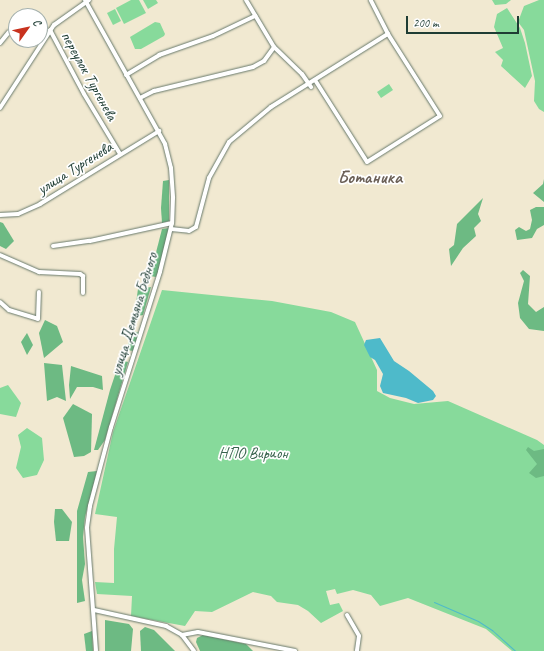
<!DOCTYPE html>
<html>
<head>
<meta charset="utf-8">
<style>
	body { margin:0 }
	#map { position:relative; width:544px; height:651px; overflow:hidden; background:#f1e9d1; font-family:Caveat,sans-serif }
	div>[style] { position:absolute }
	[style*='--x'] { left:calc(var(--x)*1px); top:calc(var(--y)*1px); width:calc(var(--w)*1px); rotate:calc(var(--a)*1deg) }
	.green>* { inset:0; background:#87da9b }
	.forest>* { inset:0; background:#6dba83 }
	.water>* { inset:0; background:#4ebaca }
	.stream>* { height:1px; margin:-0.5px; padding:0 0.5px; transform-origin:0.5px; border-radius:0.5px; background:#4ebaca }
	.roads { filter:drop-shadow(0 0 1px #68796b) drop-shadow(0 0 1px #68796b) }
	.minor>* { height:4px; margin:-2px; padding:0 2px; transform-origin:2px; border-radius:2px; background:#fff }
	span { translate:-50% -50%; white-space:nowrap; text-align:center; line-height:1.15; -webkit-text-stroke:3.5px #fff; paint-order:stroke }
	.street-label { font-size:16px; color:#1f3d34 }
	.park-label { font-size:16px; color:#39644e }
	.quarter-label { font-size:18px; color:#6b6057; font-weight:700 }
	.north { position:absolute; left:8px; top:8px; width:40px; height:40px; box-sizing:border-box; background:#fff; border:1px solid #a5b1ae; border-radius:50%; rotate:57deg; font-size:11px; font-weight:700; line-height:16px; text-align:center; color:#1f3d34 }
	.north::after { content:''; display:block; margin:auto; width:14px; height:18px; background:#c8321e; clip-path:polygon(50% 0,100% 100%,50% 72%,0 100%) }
	.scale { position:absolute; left:406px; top:16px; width:113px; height:18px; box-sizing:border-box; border:2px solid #1f3d34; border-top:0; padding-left:5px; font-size:12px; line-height:14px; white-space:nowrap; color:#1f3d34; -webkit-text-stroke:3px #fff; paint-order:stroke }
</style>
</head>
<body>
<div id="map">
	<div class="green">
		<i style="clip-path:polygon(131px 0,139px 0,146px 13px,124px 24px,116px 8px)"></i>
		<i style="clip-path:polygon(143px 0,156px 0,158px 3px,148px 9px)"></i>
		<i style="clip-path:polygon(492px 0,511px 0,506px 4px,495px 5px)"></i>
		<i style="clip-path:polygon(539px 0,544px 0,544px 112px,539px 109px,534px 101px,535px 81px,524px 30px,518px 22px,524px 6px)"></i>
		<i style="clip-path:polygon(507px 8px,520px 28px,525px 43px,532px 76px,525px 88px,501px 66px,503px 60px,495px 52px,503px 48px,494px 27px,497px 14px)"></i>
		<i style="clip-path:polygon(115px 9px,121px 21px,113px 25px,107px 13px)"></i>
		<i style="clip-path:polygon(155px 22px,160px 23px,165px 34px,164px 36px,141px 49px,135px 49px,130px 37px)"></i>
		<i style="clip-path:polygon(389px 84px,393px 90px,381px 98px,377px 92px)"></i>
		<i style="clip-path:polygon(162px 290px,272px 301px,331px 312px,355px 322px,377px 370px,377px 391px,390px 398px,414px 404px,448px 401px,537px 440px,544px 445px,544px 651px,512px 651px,486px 629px,408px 598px,380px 606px,371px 595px,353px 590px,337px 594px,335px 589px,326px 591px,330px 605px,339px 603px,343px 611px,321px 623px,308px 611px,298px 605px,277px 602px,271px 596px,253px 592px,212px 612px,195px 611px,185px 626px,131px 616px,132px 596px,97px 594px,95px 582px,114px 583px,114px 549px,117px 517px,95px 514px,113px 432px)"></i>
		<i style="clip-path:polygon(8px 385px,21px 403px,16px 417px,0 414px,0 388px)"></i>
		<i style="clip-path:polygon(27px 428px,42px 438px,44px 460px,37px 475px,23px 478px,16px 468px,21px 447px,18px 435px)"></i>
	</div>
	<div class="forest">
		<i style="clip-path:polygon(544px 179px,544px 202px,533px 193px,543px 184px)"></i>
		<i style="clip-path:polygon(169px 180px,169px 221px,162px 223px,161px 208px,163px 181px)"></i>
		<i style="clip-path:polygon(483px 198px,478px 214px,481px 221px,474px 228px,476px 236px,463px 248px,451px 266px,449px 249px,454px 245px,457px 224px)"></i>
		<i style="clip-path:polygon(536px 207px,544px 207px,544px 225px,537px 229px,532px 238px,517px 240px,515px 230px,519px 227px,526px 231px,530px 229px,532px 220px,530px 210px)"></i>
		<i style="clip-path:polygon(0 222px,3px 223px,14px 241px,6px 249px,0 246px)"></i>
		<i style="clip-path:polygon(169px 228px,161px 265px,156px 277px,150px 276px,162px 229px)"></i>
		<i style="clip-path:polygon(523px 270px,530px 276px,528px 304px,536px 312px,544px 307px,544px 331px,529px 329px,520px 318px,518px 303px,524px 281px,520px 273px)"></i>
		<i style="clip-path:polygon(151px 287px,143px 315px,134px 317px,138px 289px)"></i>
		<i style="clip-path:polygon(45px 320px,57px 326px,63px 342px,44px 358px,39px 333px)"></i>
		<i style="clip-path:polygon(133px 331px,140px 333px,134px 351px,126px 350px)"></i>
		<i style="clip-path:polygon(27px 333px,33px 345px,27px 355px,21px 342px)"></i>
		<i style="clip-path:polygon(120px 360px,128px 362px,105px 440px,98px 450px,94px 450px,110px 390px)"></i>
		<i style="clip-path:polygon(44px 363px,62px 365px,66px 401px,57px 397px,47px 401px)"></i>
		<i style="clip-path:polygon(71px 366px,102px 376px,103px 390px,93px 387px,77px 387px,70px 399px,69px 385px)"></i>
		<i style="clip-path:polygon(73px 404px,92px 414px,91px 452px,84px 456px,74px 457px,63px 418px)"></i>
		<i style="clip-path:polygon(528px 447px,534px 451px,544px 449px,544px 476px,536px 478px,529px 473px,537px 464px,526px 450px)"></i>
		<i style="clip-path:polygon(97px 471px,85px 517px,83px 537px,85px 564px,82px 580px,85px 601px,77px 603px,77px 511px,88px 472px)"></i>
		<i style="clip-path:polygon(55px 509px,62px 509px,72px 522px,69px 541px,56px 541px,54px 522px)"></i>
		<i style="clip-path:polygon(105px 620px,129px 624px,133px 629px,131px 651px,105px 651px)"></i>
		<i style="clip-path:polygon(145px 627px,154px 630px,175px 651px,141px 651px,140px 631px)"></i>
		<i style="clip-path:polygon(92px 631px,93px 651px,86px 651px,84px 634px)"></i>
		<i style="clip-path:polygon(203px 635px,246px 644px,253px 651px,200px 651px,196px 642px,197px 638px)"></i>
	</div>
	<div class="water">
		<i style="clip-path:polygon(380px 338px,394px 361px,409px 371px,433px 391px,436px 396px,433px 400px,418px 403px,406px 398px,383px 393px,380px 386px,383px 374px,375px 360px,370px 357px,364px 345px,366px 340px)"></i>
	</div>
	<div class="stream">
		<i style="--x:434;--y:602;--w:48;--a:23.4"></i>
		<i style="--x:478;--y:621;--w:17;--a:33"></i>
		<i style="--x:492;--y:630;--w:31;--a:42"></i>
	</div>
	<div class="roads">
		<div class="minor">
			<i style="--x:85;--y:0;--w:165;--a:60.9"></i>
			<i style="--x:165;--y:144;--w:25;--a:76"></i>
			<i style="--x:171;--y:168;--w:30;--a:86"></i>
			<i style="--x:173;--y:198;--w:25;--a:92"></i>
			<i style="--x:172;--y:223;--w:50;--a:103.8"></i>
			<i style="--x:160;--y:272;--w:163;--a:107.5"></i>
			<i style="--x:111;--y:427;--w:82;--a:104.9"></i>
			<i style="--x:90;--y:506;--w:22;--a:98"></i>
			<i style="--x:87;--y:528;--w:123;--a:85.8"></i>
			<i style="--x:246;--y:0;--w:55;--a:59.2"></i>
			<i style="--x:274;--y:47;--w:39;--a:44"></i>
			<i style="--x:302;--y:74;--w:16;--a:55"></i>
			<i style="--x:50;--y:30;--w:72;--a:62"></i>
			<i style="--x:84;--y:94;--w:70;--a:59"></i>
			<i style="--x:0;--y:43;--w:14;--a:-51"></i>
			<i style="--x:126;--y:75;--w:39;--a:-31"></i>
			<i style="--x:159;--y:55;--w:57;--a:-19.4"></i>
			<i style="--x:213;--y:36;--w:47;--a:-25.5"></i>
			<i style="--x:315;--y:80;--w:97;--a:57.6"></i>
			<i style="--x:367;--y:162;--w:86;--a:-32.2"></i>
			<i style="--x:440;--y:116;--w:97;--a:-122.4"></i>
			<i style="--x:388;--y:34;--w:38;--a:-117"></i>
			<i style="--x:140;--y:98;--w:16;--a:-27"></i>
			<i style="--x:154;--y:91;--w:102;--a:-13.6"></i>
			<i style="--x:253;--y:67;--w:13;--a:-29"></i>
			<i style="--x:264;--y:61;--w:17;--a:-54"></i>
			<i style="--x:0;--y:108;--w:99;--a:-57"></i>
			<i style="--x:54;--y:25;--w:43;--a:-35.5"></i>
			<i style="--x:0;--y:215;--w:18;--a:-3"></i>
			<i style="--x:18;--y:214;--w:24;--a:-24"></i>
			<i style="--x:40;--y:204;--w:140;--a:-31.5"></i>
			<i style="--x:171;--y:229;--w:18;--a:6"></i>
			<i style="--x:189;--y:231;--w:8;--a:-30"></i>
			<i style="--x:196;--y:227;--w:51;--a:-75.1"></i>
			<i style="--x:209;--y:178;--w:41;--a:-60.9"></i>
			<i style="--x:229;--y:142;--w:55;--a:-39.8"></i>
			<i style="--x:271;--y:107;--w:138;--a:-32"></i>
			<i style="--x:53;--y:246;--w:37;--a:-8"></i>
			<i style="--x:90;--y:241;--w:84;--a:-12.4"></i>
			<i style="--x:0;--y:255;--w:43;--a:23.6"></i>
			<i style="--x:39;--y:272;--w:41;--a:2.8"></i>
			<i style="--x:80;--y:274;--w:4;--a:34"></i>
			<i style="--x:83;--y:276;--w:17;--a:90"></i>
			<i style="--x:0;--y:302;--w:12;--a:42"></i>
			<i style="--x:9;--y:310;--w:30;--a:17"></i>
			<i style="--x:38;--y:319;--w:27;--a:-88"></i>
			<i style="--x:94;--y:610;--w:74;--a:12.5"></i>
			<i style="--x:166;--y:626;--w:18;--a:29"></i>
			<i style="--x:182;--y:635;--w:20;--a:53"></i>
			<i style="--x:347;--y:615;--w:24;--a:60"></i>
			<i style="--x:359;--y:636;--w:15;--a:98"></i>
			<i style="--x:182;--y:635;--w:16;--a:-11"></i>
			<i style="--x:198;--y:632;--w:99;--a:11.1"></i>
		</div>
	</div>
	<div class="street-label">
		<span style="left:89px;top:76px;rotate:61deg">переулок Тургенева</span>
		<span style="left:75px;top:168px;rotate:-32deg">улица Тургенева</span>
		<span style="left:134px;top:314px;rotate:-73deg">улица Демьяна Бедного</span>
	</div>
	<div class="park-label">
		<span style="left:253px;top:453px">НПО Вирион</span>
	</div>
	<div class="quarter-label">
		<span style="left:370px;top:177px">Ботаника</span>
	</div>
	<div class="north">С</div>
	<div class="scale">200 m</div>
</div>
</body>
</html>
